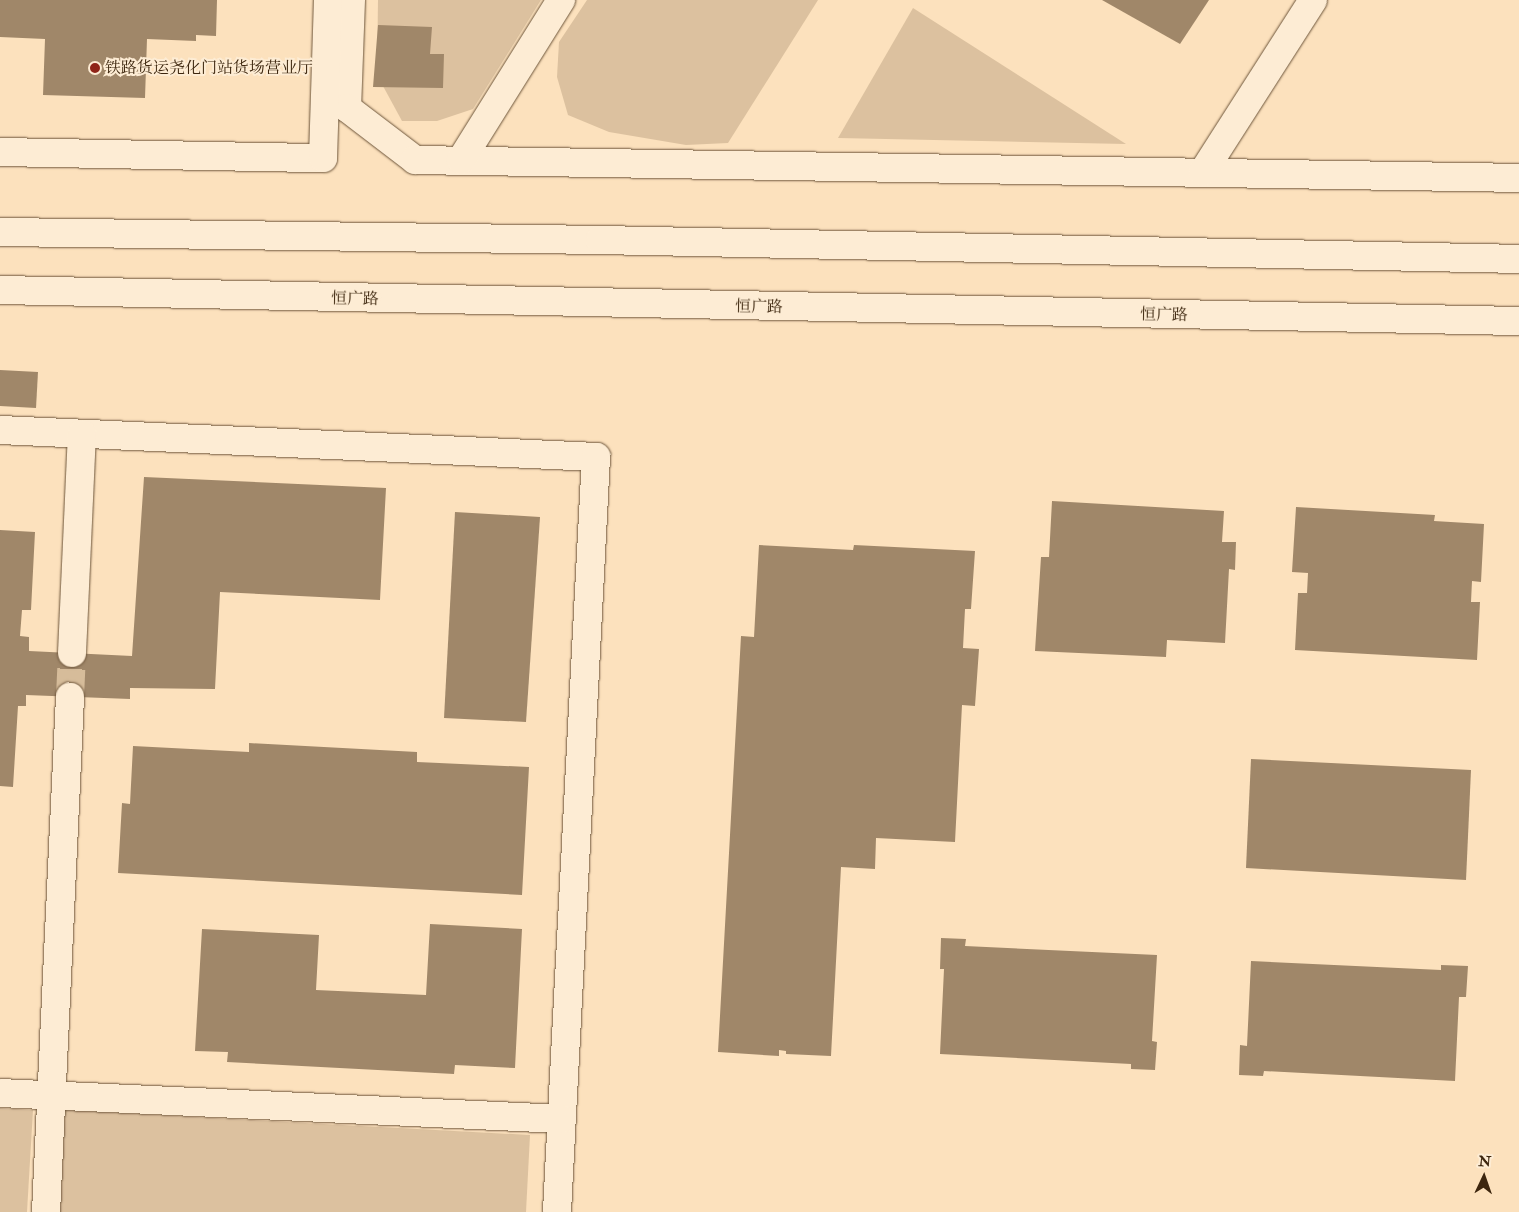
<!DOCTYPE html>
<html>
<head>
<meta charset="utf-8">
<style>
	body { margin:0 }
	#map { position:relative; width:1519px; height:1212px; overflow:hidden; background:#fce1bd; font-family:"IM FELL Double Pica","Noto Serif SC",serif }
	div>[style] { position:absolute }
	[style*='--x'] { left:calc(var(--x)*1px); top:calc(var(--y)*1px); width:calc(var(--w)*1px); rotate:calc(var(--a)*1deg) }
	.green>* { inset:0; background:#dcc19f }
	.building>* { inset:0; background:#a08769 }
	.minor-tunnel>* { height:28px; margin-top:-14px; transform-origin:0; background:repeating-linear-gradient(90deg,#d6bc9a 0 28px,transparent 0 42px) }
	.roads { filter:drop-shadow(0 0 1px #6d553a) drop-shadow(0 0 1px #6d553a) }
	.minor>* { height:28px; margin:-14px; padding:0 14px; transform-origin:14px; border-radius:14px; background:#fdecd4 }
	.dots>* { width:14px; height:14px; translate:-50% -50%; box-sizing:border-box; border:2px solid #fdecd4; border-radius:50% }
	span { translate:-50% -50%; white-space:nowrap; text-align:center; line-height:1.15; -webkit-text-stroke:4px #fdecd4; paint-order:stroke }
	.poi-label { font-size:16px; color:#3d260e }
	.left { translate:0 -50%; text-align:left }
	.street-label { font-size:16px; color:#3d260e }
	.north { position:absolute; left:1459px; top:1152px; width:50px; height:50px; -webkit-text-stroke:4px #fdecd4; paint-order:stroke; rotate:3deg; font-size:14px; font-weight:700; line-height:20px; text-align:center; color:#3d260e }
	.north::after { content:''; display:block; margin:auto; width:18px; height:22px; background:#3d260e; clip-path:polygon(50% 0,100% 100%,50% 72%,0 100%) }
</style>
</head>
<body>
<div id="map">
	<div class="green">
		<i style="clip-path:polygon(378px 0,541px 0,473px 109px,437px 121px,402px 121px,377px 75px)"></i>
		<i style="clip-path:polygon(587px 0,818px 0,728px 143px,686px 145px,609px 132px,568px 115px,557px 77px,559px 42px)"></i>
		<i style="clip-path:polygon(913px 8px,1126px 144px,838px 138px)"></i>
		<i style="clip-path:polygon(0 1108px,33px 1110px,27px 1212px,0 1212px)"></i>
		<i style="clip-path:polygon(65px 1110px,530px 1135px,526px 1212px,60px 1212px)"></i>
	</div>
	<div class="building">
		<i style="clip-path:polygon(0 0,217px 0,216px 36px,196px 35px,196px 41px,147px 39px,145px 98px,43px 95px,45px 39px,0 37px)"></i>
		<i style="clip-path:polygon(1102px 0,1209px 0,1180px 44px)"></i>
		<i style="clip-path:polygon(378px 25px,432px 27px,430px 54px,444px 54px,443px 88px,373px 87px)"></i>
		<i style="clip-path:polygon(0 370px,38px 372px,36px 408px,0 406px)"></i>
		<i style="clip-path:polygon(144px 477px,386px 488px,380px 600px,220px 592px,215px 689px,130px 688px,130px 699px,26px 695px,26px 706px,18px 706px,13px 787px,0 786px,0 530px,35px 532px,31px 610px,22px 610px,20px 636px,29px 637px,29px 651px,132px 656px)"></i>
		<i style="clip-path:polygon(1052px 501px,1224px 511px,1222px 542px,1236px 542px,1235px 570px,1229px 569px,1225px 643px,1167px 640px,1166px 657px,1035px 651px,1041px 557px,1049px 557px)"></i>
		<i style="clip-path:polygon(1296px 507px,1435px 515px,1434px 521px,1484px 524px,1481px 582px,1472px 581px,1471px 602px,1480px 602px,1477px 660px,1295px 650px,1298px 593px,1307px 593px,1308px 573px,1292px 572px)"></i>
		<i style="clip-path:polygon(455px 512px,540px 517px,526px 722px,444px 718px)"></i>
		<i style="clip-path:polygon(759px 545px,853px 550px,854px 545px,975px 551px,971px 609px,965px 609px,963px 648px,979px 649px,975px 706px,962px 705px,955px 842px,876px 838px,875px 869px,841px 867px,831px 1056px,786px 1054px,786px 1051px,779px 1050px,779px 1056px,718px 1052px,741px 636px,754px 637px)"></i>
		<i style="clip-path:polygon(249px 743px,417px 752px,417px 762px,529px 767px,522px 895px,118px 873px,122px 803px,130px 804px,133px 746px,249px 752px)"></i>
		<i style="clip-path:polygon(1251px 759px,1471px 770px,1466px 880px,1246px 868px)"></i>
		<i style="clip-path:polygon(430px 924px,522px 929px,515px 1068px,455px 1065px,454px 1074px,227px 1062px,228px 1052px,195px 1051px,202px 929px,319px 935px,316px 990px,426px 995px)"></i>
		<i style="clip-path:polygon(941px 938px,966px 939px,965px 946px,1157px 955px,1152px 1041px,1157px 1042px,1155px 1070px,1131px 1069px,1131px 1064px,940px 1054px,944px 969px,940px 969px)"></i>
		<i style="clip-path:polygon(1251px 961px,1441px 970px,1441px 965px,1468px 966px,1466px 997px,1459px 997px,1455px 1081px,1264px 1071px,1263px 1076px,1239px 1075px,1240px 1045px,1247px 1046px)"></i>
	</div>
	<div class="minor-tunnel">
		<i style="--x:70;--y:697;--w:44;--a:-87.4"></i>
	</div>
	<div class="roads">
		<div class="minor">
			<i style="--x:351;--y:0;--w:108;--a:92.1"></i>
			<i style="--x:347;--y:108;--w:86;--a:37.4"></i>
			<i style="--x:415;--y:160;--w:1104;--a:0.93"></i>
			<i style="--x:0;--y:152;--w:323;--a:1.1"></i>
			<i style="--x:323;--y:158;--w:158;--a:-88.2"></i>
			<i style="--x:461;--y:160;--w:189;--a:-58"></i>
			<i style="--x:1203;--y:172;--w:204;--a:-57.4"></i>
			<i style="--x:0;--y:232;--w:600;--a:0.76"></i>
			<i style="--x:600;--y:240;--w:919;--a:1.18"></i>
			<i style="--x:0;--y:290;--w:1519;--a:1.17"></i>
			<i style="--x:0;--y:430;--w:597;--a:2.59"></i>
			<i style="--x:596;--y:457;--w:756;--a:92.96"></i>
			<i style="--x:72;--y:653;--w:219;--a:-87.4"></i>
			<i style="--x:0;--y:1093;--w:562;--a:2.65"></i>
			<i style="--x:46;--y:1212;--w:516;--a:-87.33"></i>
		</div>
	</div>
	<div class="dots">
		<i style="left:95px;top:68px;background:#8f2418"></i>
	</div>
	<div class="poi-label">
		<span class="left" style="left:105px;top:68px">铁路货运尧化门站货场营业厅</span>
	</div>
	<div class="street-label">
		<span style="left:355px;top:299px;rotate:1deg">恒广路</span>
		<span style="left:759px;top:307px;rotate:1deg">恒广路</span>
		<span style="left:1164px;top:315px;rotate:1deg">恒广路</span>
	</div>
	<div class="north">N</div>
</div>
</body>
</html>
